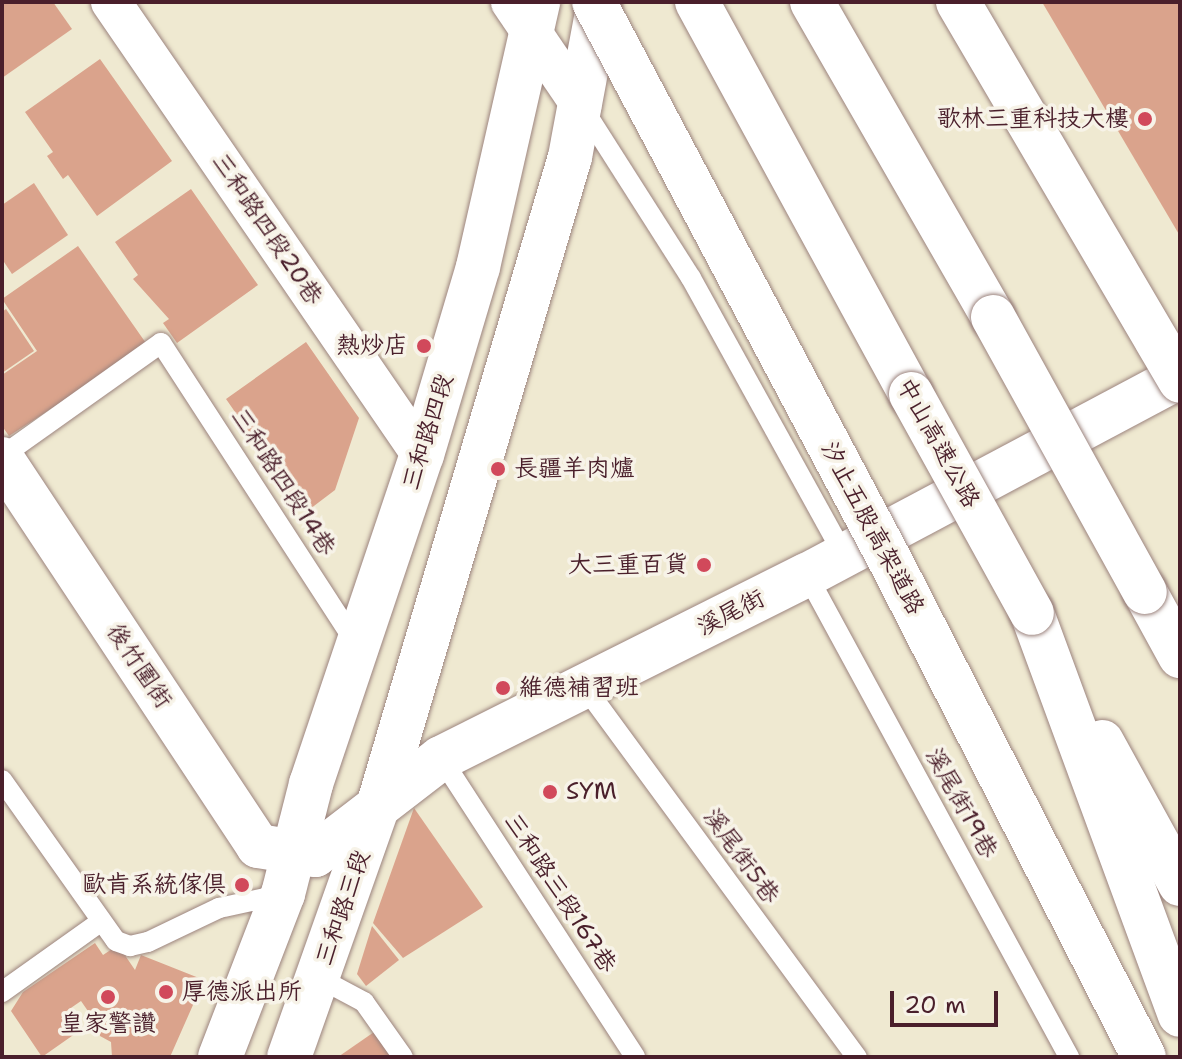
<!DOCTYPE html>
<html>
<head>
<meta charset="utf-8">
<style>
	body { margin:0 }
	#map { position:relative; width:1182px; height:1059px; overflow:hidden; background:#efe9d1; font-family:"Shantell Sans","LXGW WenKai TC",sans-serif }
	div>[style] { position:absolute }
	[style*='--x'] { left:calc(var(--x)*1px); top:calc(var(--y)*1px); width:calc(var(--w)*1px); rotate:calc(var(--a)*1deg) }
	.building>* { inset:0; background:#daa38c }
	.roads { filter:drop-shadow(0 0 2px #9c847e) drop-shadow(0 0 2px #9c847e) }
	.service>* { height:20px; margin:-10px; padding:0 10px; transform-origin:10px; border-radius:10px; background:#fff }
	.minor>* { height:40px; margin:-20px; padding:0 20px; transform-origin:20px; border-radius:20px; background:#fff }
	.tertiary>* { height:44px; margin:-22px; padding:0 22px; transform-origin:22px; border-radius:22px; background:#fff }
	.secondary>* { height:44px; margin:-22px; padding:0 22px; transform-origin:22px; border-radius:22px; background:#fff }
	.motorway>* { height:44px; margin:-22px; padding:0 22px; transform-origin:22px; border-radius:22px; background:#fff }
	.bridges { filter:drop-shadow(0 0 2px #9c847e) drop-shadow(0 0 2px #9c847e) }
	.motorway-bridge>* { height:44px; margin:-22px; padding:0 22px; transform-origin:22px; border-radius:22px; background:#fff }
	.dots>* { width:22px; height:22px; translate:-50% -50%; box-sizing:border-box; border:4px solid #f7f3e8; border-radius:50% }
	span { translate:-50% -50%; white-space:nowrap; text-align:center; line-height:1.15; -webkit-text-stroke:7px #f7f3e8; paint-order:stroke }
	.poi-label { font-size:24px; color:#4a1f2b }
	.right { translate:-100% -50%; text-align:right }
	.left { translate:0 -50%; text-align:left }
	.street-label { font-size:24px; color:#4a1f2b }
	.frame { position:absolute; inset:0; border:4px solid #4a1f2b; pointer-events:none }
	.scale { position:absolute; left:890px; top:991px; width:108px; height:36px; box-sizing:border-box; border:4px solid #4a1f2b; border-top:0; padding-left:10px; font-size:24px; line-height:28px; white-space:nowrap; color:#4a1f2b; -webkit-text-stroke:6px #f7f3e8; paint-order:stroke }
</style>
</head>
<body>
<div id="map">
	<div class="building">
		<i style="clip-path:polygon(2px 2px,53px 2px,72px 29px,2px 78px)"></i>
		<i style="clip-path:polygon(1042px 2px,1180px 2px,1180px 236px)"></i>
		<i style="clip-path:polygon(100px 59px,172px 161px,97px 216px,68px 175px,63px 179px,47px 156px,53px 152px,25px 112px)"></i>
		<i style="clip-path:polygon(34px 183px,68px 235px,12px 274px,2px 259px,2px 205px)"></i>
		<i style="clip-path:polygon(191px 189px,258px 285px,177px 343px,163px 323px,169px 319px,133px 279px,138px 275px,115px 242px)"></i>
		<i style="clip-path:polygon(78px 246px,148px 346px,9px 436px,2px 426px,2px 375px,37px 351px,2px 299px)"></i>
		<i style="clip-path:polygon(6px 309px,34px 351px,2px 373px,2px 312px)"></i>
		<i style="clip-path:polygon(306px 342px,359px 418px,335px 490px,306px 512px,244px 436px,249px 432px,226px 399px)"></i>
		<i style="clip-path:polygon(414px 808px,483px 907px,403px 958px,373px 923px)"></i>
		<i style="clip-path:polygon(372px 926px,399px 960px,366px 986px,357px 974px)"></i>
		<i style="clip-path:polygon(95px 943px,103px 955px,118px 945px,135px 970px,141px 955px,204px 980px,170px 1057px,112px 1057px,111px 1042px,100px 1036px,99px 1027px,81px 1001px,65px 1012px,79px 1031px,42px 1057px,11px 1011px,23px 992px)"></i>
		<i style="clip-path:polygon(377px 1030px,395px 1057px,338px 1057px)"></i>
	</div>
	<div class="roads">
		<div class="service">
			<i style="--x:584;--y:110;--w:199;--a:57.5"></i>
			<i style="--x:691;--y:278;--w:316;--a:61.1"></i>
			<i style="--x:2;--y:456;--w:195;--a:-35.4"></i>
			<i style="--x:161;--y:343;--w:360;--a:57"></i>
			<i style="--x:807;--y:575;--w:549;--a:61.47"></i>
			<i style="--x:584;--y:686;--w:461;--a:53.7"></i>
			<i style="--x:441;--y:758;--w:356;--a:57"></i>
			<i style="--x:2;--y:780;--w:197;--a:54.7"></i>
			<i style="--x:116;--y:941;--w:15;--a:20"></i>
			<i style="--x:130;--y:946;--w:18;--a:-13"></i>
			<i style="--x:148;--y:942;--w:79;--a:-25.6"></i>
			<i style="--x:219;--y:908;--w:66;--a:-12.3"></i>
			<i style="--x:319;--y:978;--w:51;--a:28.1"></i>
			<i style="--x:364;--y:1002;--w:67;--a:54.7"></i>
			<i style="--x:2;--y:992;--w:120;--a:-35.5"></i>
		</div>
		<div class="minor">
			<i style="--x:111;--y:2;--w:549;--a:55.53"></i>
			<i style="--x:511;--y:2;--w:125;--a:55.8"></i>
		</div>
		<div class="tertiary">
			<i style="--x:2;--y:459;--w:464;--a:56.5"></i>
			<i style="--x:258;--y:846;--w:58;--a:9"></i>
			<i style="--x:315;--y:855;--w:159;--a:-37.6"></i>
			<i style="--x:441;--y:758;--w:409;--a:-26.6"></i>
			<i style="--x:807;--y:575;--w:422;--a:-28"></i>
		</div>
		<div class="secondary">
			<i style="--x:220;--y:1057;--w:175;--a:-68.9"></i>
			<i style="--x:283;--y:894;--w:114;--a:-75.7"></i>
			<i style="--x:311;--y:784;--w:347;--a:-71.4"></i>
			<i style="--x:422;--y:455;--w:196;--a:-73.4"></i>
			<i style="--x:478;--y:267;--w:272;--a:-77.2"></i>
			<i style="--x:289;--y:1057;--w:269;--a:-70.5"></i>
			<i style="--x:379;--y:803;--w:674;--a:-73.53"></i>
			<i style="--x:570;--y:157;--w:158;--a:-79.4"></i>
		</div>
		<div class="motorway">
			<i style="--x:697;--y:2;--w:447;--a:61.4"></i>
			<i style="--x:812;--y:2;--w:363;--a:60.1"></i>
			<i style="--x:1145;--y:592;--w:73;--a:61.3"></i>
			<i style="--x:1032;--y:613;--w:428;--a:69.8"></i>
			<i style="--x:1102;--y:742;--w:162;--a:61.2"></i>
		</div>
	</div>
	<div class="bridges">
		<div class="motorway-bridge">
			<i style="--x:594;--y:2;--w:641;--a:62.07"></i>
			<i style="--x:894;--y:568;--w:549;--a:62.92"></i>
			<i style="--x:958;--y:2;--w:439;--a:59.6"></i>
			<i style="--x:993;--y:317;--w:314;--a:61.1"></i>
			<i style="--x:911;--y:394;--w:250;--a:61.1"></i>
		</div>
	</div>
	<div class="dots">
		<i style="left:1145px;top:119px;background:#d1495b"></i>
		<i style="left:424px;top:346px;background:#d1495b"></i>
		<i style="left:498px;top:469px;background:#d1495b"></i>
		<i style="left:704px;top:565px;background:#d1495b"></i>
		<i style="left:503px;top:688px;background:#d1495b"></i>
		<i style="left:550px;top:792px;background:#d1495b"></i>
		<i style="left:242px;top:885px;background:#d1495b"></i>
		<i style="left:166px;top:992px;background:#d1495b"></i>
		<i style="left:108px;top:997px;background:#d1495b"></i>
	</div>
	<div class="poi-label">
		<span class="right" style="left:1129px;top:119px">歌林三重科技大樓</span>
		<span class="right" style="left:408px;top:346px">熱炒店</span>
		<span class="left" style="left:514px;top:469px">長疆羊肉爐</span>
		<span class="right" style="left:688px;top:565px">大三重百貨</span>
		<span class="left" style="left:519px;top:688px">維德補習班</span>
		<span class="left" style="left:566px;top:792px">SYM</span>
		<span class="right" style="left:226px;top:885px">歐肯系統傢俱</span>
		<span class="left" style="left:182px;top:992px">厚德派出所</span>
		<span style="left:108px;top:1024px">皇家警讚</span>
	</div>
	<div class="street-label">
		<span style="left:267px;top:229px;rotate:56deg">三和路四段20巷</span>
		<span style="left:428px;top:432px;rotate:-73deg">三和路四段</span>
		<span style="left:938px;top:443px;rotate:61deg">中山高速公路</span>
		<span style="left:283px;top:482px;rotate:57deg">三和路四段14巷</span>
		<span style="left:872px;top:528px;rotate:62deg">汐止五股高架道路</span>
		<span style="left:731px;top:613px;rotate:-27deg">溪尾街</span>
		<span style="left:139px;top:666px;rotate:56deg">後竹圍街</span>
		<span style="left:961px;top:803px;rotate:61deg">溪尾街19巷</span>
		<span style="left:741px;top:856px;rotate:54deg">溪尾街5巷</span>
		<span style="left:560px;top:893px;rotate:57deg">三和路三段167巷</span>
		<span style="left:343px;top:908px;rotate:-71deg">三和路三段</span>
	</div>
	<div class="frame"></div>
	<div class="scale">20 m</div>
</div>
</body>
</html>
